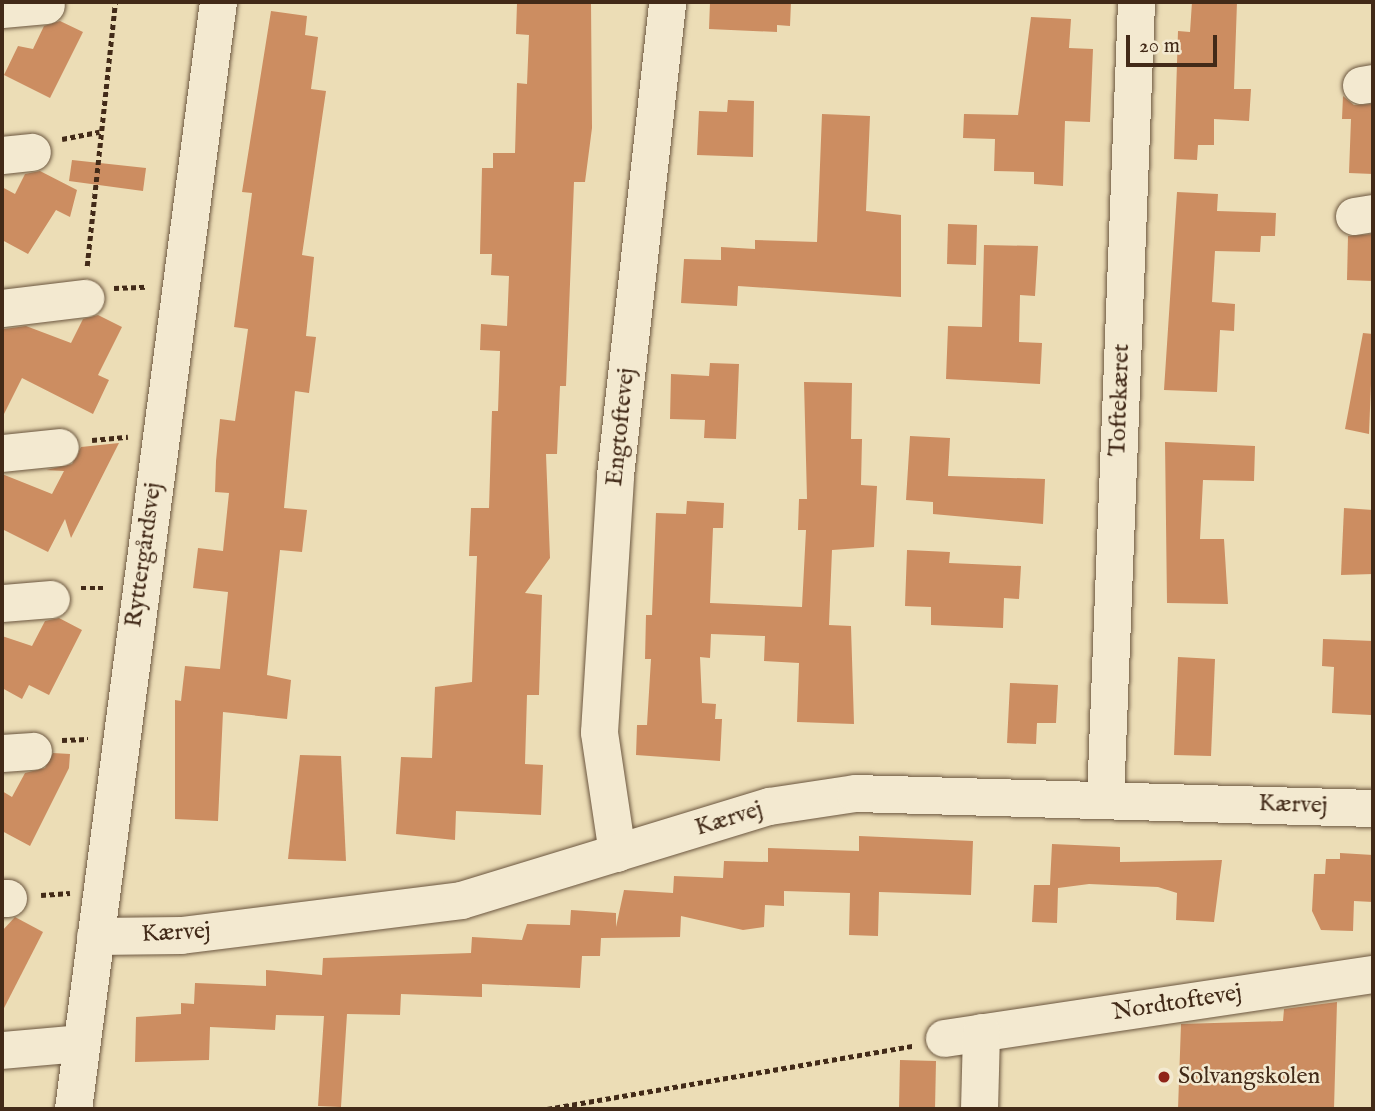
<!DOCTYPE html>
<html>
<head>
<meta charset="utf-8">
<style>
	body { margin:0 }
	#map { position:relative; width:1375px; height:1111px; overflow:hidden; background:#ecddb6; font-family:"IM FELL English",serif }
	div>[style] { position:absolute }
	[style*='--x'] { left:calc(var(--x)*1px); top:calc(var(--y)*1px); width:calc(var(--w)*1px); rotate:calc(var(--a)*1deg) }
	.building>* { inset:0; background:#cc8d61 }
	.path>* { height:4.5px; margin-top:-2.25px; transform-origin:0; background:repeating-linear-gradient(90deg,#422a18 0 5px,transparent 0 8.5px) }
	.roads { filter:drop-shadow(0 0 2px #6c5740) drop-shadow(0 0 2px #6c5740) }
	.minor>* { height:37px; margin:-18.5px; padding:0 18.5px; transform-origin:18.5px; border-radius:18.5px; background:#f3e9d0 }
	.dots>* { width:19px; height:19px; translate:-50% -50%; box-sizing:border-box; border:4px solid #f3e9d0; border-radius:50% }
	span { translate:-50% -50%; white-space:nowrap; text-align:center; line-height:1.15; -webkit-text-stroke:5px #f3e9d0; paint-order:stroke }
	.street-label { font-size:24px; color:#422a18 }
	.poi-label { font-size:24px; color:#422a18 }
	.left { translate:0 -50%; text-align:left }
	.frame { position:absolute; inset:0; border:4px solid #422a18; pointer-events:none }
	.scale { position:absolute; left:1126px; top:35px; width:91px; height:32px; box-sizing:border-box; border:4px solid #422a18; border-top:0; padding-left:9px; font-size:21px; line-height:24px; white-space:nowrap; color:#422a18; -webkit-text-stroke:5px #f3e9d0; paint-order:stroke }
</style>
</head>
<body>
<div id="map">
	<div class="building">
		<i style="clip-path:polygon(591px 2px,592px 128px,585px 182px,574px 182px,566px 386px,560px 386px,557px 454px,546px 454px,550px 558px,525px 593px,542px 595px,539px 695px,527px 695px,525px 764px,543px 765px,541px 815px,456px 811px,455px 840px,396px 834px,401px 757px,432px 758px,435px 687px,472px 682px,477px 556px,469px 556px,471px 508px,489px 508px,492px 411px,498px 411px,500px 351px,480px 350px,481px 324px,507px 326px,509px 276px,491px 275px,492px 254px,480px 254px,482px 168px,493px 168px,493px 153px,515px 153px,517px 83px,527px 84px,529px 35px,516px 34px,517px 3px)"></i>
		<i style="clip-path:polygon(710px 2px,791px 2px,790px 26px,777px 25px,777px 32px,709px 29px)"></i>
		<i style="clip-path:polygon(1192px 2px,1237px 2px,1234px 89px,1251px 89px,1249px 121px,1214px 119px,1214px 145px,1198px 145px,1197px 160px,1174px 159px,1178px 31px,1190px 32px)"></i>
		<i style="clip-path:polygon(271px 11px,307px 16px,305px 35px,318px 37px,311px 89px,326px 91px,302px 255px,314px 257px,306px 336px,316px 337px,309px 393px,295px 391px,284px 508px,307px 510px,302px 552px,280px 550px,267px 675px,291px 680px,287px 719px,223px 712px,218px 821px,175px 819px,175px 700px,181px 701px,185px 666px,220px 669px,228px 592px,193px 588px,198px 548px,223px 551px,229px 493px,215px 492px,216px 461px,220px 419px,235px 421px,248px 329px,234px 327px,252px 193px,242px 192px)"></i>
		<i style="clip-path:polygon(1031px 17px,1071px 19px,1069px 48px,1093px 49px,1090px 122px,1065px 121px,1063px 186px,1034px 184px,1034px 172px,994px 171px,995px 139px,963px 138px,964px 114px,1018px 115px)"></i>
		<i style="clip-path:polygon(60px 21px,83px 32px,50px 98px,4px 75px,18px 46px,33px 49px,44px 26px)"></i>
		<i style="clip-path:polygon(1343px 96px,1354px 105px,1373px 104px,1373px 174px,1349px 173px,1351px 119px,1342px 119px)"></i>
		<i style="clip-path:polygon(728px 100px,754px 101px,753px 157px,697px 155px,699px 111px,727px 112px)"></i>
		<i style="clip-path:polygon(822px 114px,870px 116px,866px 211px,901px 215px,901px 297px,738px 286px,737px 306px,681px 303px,684px 259px,721px 260px,721px 247px,755px 249px,755px 240px,817px 242px)"></i>
		<i style="clip-path:polygon(72px 160px,146px 168px,143px 191px,69px 181px)"></i>
		<i style="clip-path:polygon(40px 171px,77px 190px,70px 217px,56px 210px,28px 254px,2px 240px,2px 187px,15px 194px,25px 174px)"></i>
		<i style="clip-path:polygon(1177px 192px,1218px 194px,1217px 211px,1276px 213px,1275px 236px,1261px 236px,1260px 252px,1215px 251px,1212px 302px,1235px 304px,1234px 331px,1220px 330px,1217px 392px,1164px 390px)"></i>
		<i style="clip-path:polygon(948px 224px,977px 225px,976px 265px,947px 264px)"></i>
		<i style="clip-path:polygon(1373px 234px,1373px 281px,1347px 280px,1348px 236px)"></i>
		<i style="clip-path:polygon(984px 245px,1038px 246px,1035px 296px,1020px 295px,1019px 342px,1042px 343px,1040px 384px,946px 379px,948px 326px,982px 327px)"></i>
		<i style="clip-path:polygon(98px 315px,122px 327px,98px 375px,109px 380px,93px 414px,22px 378px,2px 418px,4px 329px,26px 326px,71px 343px,83px 319px)"></i>
		<i style="clip-path:polygon(1363px 333px,1373px 334px,1369px 434px,1345px 429px)"></i>
		<i style="clip-path:polygon(710px 363px,739px 364px,736px 439px,704px 438px,705px 420px,670px 419px,671px 374px,709px 376px)"></i>
		<i style="clip-path:polygon(804px 382px,852px 383px,851px 439px,862px 439px,861px 485px,877px 486px,874px 547px,832px 550px,829px 625px,851px 626px,854px 724px,797px 722px,799px 663px,764px 661px,765px 636px,711px 634px,710px 658px,700px 657px,702px 703px,716px 704px,715px 719px,722px 719px,720px 761px,636px 755px,637px 725px,647px 725px,651px 659px,645px 659px,646px 615px,652px 615px,656px 513px,686px 514px,687px 501px,724px 503px,723px 528px,713px 528px,710px 603px,802px 607px,806px 530px,798px 530px,799px 499px,807px 499px)"></i>
		<i style="clip-path:polygon(910px 436px,950px 438px,948px 476px,1045px 479px,1043px 524px,933px 514px,933px 502px,906px 500px)"></i>
		<i style="clip-path:polygon(1165px 442px,1255px 446px,1254px 481px,1203px 480px,1200px 539px,1224px 539px,1228px 604px,1167px 603px)"></i>
		<i style="clip-path:polygon(119px 443px,71px 538px,65px 519px,48px 552px,2px 529px,2px 474px,52px 494px,64px 471px,46px 470px,72px 464px,81px 447px)"></i>
		<i style="clip-path:polygon(1344px 508px,1373px 510px,1373px 574px,1341px 575px)"></i>
		<i style="clip-path:polygon(907px 550px,950px 552px,949px 563px,1021px 566px,1019px 599px,1004px 598px,1003px 628px,931px 625px,931px 607px,905px 606px)"></i>
		<i style="clip-path:polygon(59px 618px,82px 630px,49px 695px,29px 685px,22px 699px,2px 688px,2px 636px,32px 646px,45px 621px)"></i>
		<i style="clip-path:polygon(1323px 639px,1373px 641px,1371px 715px,1332px 713px,1334px 667px,1322px 666px)"></i>
		<i style="clip-path:polygon(1178px 657px,1215px 659px,1211px 756px,1174px 755px)"></i>
		<i style="clip-path:polygon(1010px 683px,1058px 685px,1056px 723px,1037px 723px,1036px 744px,1007px 743px)"></i>
		<i style="clip-path:polygon(53px 753px,70px 754px,69px 768px,30px 846px,2px 831px,2px 791px,12px 797px,25px 773px,45px 768px)"></i>
		<i style="clip-path:polygon(300px 755px,341px 756px,346px 861px,288px 859px)"></i>
		<i style="clip-path:polygon(859px 836px,973px 841px,971px 895px,879px 892px,878px 936px,849px 935px,850px 893px,784px 891px,784px 906px,765px 905px,764px 927px,743px 930px,681px 916px,680px 937px,601px 938px,600px 956px,582px 956px,580px 988px,482px 984px,482px 997px,401px 994px,400px 1015px,347px 1014px,341px 1107px,318px 1106px,324px 1016px,276px 1015px,275px 1030px,210px 1027px,209px 1060px,135px 1062px,136px 1017px,181px 1014px,181px 1003px,194px 1004px,195px 983px,266px 986px,266px 970px,322px 975px,323px 958px,471px 953px,472px 937px,522px 940px,527px 924px,570px 925px,571px 910px,616px 913px,616px 927px,624px 890px,673px 893px,674px 876px,723px 878px,724px 861px,768px 862px,768px 848px,859px 851px)"></i>
		<i style="clip-path:polygon(1052px 844px,1120px 847px,1120px 862px,1222px 860px,1214px 922px,1176px 920px,1177px 893px,1158px 887px,1089px 884px,1058px 888px,1057px 923px,1032px 922px,1034px 885px,1050px 885px)"></i>
		<i style="clip-path:polygon(1340px 853px,1373px 855px,1373px 902px,1354px 901px,1353px 931px,1321px 930px,1312px 911px,1314px 874px,1325px 874px,1326px 859px,1340px 859px)"></i>
		<i style="clip-path:polygon(15px 917px,43px 932px,2px 1012px,2px 931px)"></i>
		<i style="clip-path:polygon(1337px 1002px,1334px 1109px,1178px 1109px,1181px 1024px,1283px 1021px,1284px 1009px)"></i>
		<i style="clip-path:polygon(900px 1060px,936px 1061px,935px 1109px,899px 1109px)"></i>
	</div>
	<div class="path">
		<i style="--x:62;--y:139;--w:38;--a:-11"></i>
		<i style="--x:87;--y:266;--w:265;--a:-83.9"></i>
		<i style="--x:114;--y:288;--w:33;--a:-2"></i>
		<i style="--x:92;--y:440;--w:36;--a:-5"></i>
		<i style="--x:81;--y:588;--w:26;--a:0"></i>
		<i style="--x:62;--y:740;--w:26;--a:-2"></i>
		<i style="--x:41;--y:895;--w:29;--a:-4"></i>
		<i style="--x:547;--y:1109;--w:371;--a:-9.8"></i>
	</div>
	<div class="roads">
		<div class="minor">
			<i style="--x:2;--y:9;--w:44;--a:-5.2"></i>
			<i style="--x:1361;--y:85;--w:12;--a:-9"></i>
			<i style="--x:2;--y:155;--w:30;--a:-6"></i>
			<i style="--x:1354;--y:216;--w:19;--a:-9"></i>
			<i style="--x:2;--y:308;--w:84;--a:-6.9"></i>
			<i style="--x:2;--y:453;--w:58;--a:-5.9"></i>
			<i style="--x:2;--y:603;--w:49;--a:-4.7"></i>
			<i style="--x:2;--y:753;--w:31;--a:-4"></i>
			<i style="--x:1105;--y:799;--w:798;--a:-87.77"></i>
			<i style="--x:617;--y:853;--w:122;--a:-98.5"></i>
			<i style="--x:599;--y:732;--w:257;--a:-86.4"></i>
			<i style="--x:615;--y:475;--w:476;--a:-83.7"></i>
			<i style="--x:2;--y:898;--w:6;--a:0"></i>
			<i style="--x:95;--y:936;--w:86;--a:-0.7"></i>
			<i style="--x:181;--y:935;--w:282;--a:-7.1"></i>
			<i style="--x:461;--y:900;--w:322;--a:-17"></i>
			<i style="--x:769;--y:806;--w:87;--a:-8.6"></i>
			<i style="--x:855;--y:793;--w:518;--a:1.66"></i>
			<i style="--x:944;--y:1038;--w:434;--a:-8.5"></i>
			<i style="--x:2;--y:1050;--w:79;--a:-5.1"></i>
			<i style="--x:73;--y:1109;--w:1116;--a:-82.54"></i>
			<i style="--x:979;--y:1109;--w:77;--a:-88.5"></i>
		</div>
	</div>
	<div class="dots">
		<i style="left:1164px;top:1077px;background:#8f2418"></i>
	</div>
	<div class="street-label">
		<span style="left:1120px;top:400px;rotate:-88deg">Toftekæret</span>
		<span style="left:621px;top:427px;rotate:-84deg">Engtoftevej</span>
		<span style="left:144px;top:555px;rotate:-82deg">Ryttergårdsvej</span>
		<span style="left:1293px;top:805px;rotate:2deg">Kærvej</span>
		<span style="left:729px;top:819px;rotate:-17deg">Kærvej</span>
		<span style="left:176px;top:933px;rotate:-3deg">Kærvej</span>
		<span style="left:1177px;top:1003px;rotate:-9deg">Nordtoftevej</span>
	</div>
	<div class="poi-label">
		<span class="left" style="left:1178px;top:1077px">Solvangskolen</span>
	</div>
	<div class="frame"></div>
	<div class="scale">20 m</div>
</div>
</body>
</html>
